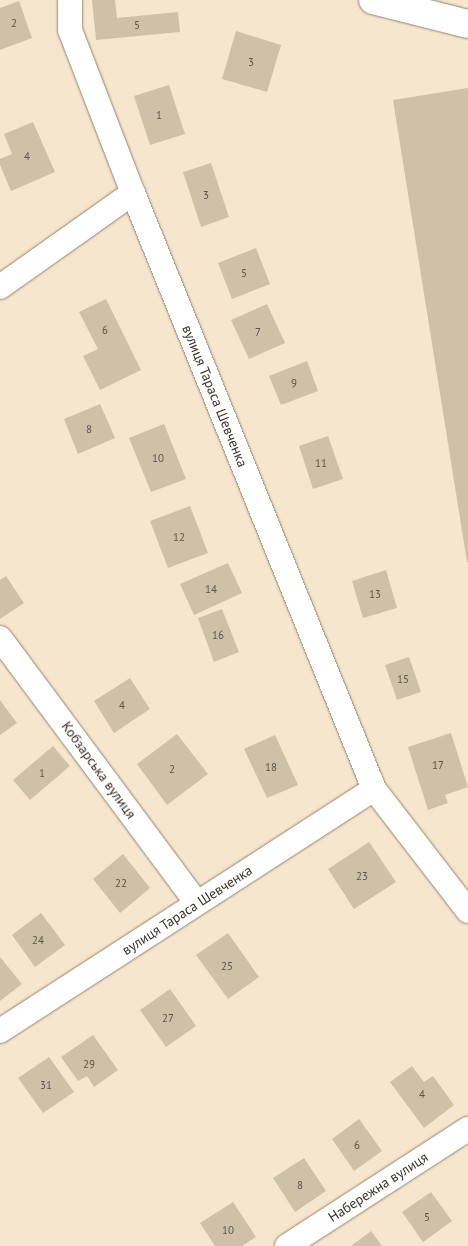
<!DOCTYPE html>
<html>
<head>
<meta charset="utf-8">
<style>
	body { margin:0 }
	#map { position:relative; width:468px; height:1246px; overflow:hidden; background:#f6e6cd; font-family:"PT Sans",sans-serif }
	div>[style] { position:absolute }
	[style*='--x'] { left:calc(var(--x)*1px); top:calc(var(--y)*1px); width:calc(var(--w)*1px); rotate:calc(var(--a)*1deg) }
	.building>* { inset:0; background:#cfc0a8 }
	.roads { filter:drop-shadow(0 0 1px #93856e) drop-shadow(0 0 1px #93856e) }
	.street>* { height:24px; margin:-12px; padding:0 12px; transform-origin:12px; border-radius:12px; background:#fff }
	.secondary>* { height:28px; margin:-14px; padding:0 14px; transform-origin:14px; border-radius:14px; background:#fff }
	span { translate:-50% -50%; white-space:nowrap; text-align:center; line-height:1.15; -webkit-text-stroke:4.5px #fff; paint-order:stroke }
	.number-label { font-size:11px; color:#5d5548 }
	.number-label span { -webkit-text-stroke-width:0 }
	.street-label { font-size:14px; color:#373128 }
</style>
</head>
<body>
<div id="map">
	<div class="building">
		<i style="clip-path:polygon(92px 0,115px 0,117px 18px,178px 12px,180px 32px,96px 40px)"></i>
		<i style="clip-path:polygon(19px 1px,32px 38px,0 50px,0 8px)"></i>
		<i style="clip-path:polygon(236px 31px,281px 45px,267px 92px,222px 79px)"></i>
		<i style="clip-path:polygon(169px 85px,185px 134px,150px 145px,134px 96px)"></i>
		<i style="clip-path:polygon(468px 88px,468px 562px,467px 562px,393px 100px)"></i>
		<i style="clip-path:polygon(33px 122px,55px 172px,11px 191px,0 165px,0 159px,12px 154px,4px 134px)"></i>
		<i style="clip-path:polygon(211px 163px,229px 217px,201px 227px,183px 172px)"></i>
		<i style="clip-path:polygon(256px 248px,270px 284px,232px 299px,218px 263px)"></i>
		<i style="clip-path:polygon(106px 299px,141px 370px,100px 390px,83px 356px,98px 349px,79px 312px)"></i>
		<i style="clip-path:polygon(267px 304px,285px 343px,249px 359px,231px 320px)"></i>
		<i style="clip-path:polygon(307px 361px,318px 391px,281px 405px,269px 376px)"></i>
		<i style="clip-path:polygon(100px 404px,115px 438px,78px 454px,64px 419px)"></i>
		<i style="clip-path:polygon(164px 424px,186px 479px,151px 492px,129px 438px)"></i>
		<i style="clip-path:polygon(328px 436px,343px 479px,313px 489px,299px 446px)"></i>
		<i style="clip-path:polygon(190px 506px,208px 553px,168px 568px,150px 521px)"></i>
		<i style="clip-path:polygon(228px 563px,242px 593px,194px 615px,180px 584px)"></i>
		<i style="clip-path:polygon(386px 570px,397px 608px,363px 618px,352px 581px)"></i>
		<i style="clip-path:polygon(6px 576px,24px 603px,0 619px,0 580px)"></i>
		<i style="clip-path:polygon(222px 609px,239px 652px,214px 662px,198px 618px)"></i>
		<i style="clip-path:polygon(409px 657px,421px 692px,397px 700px,385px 665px)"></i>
		<i style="clip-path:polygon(130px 678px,150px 709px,114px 733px,94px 701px)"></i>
		<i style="clip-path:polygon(0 700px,17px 723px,0 735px)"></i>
		<i style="clip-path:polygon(451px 733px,468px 787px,445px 795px,448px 803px,428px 810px,408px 747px)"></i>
		<i style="clip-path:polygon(177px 734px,208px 774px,167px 805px,137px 764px)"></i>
		<i style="clip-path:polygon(275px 735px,298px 785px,267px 798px,244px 749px)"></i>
		<i style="clip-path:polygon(53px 746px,70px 766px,30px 800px,13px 780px)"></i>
		<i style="clip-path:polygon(369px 842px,396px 882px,354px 909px,328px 869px)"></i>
		<i style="clip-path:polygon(123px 854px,150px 888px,120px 913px,93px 879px)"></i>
		<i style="clip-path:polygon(41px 913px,65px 945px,35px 967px,12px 935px)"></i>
		<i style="clip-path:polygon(228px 933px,259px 977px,228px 999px,196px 955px)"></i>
		<i style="clip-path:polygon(0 957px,22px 984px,0 1001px)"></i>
		<i style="clip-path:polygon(170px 989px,196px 1026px,166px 1047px,140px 1010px)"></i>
		<i style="clip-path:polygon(93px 1035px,118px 1070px,94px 1087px,87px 1076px,78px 1081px,61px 1057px)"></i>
		<i style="clip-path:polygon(49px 1057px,74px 1092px,43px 1113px,18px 1078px)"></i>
		<i style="clip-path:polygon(412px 1066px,424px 1082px,433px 1076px,454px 1105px,424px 1128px,390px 1082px)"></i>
		<i style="clip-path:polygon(359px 1119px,382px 1151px,354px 1171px,332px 1139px)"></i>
		<i style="clip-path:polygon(304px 1158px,326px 1191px,295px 1212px,273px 1178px)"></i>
		<i style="clip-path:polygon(431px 1192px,452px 1221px,423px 1242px,402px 1212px)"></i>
		<i style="clip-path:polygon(233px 1202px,256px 1237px,242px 1246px,215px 1246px,200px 1223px)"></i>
		<i style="clip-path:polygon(371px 1231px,382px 1246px,351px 1246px)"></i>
	</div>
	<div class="roads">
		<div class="street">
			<i style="--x:70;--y:0;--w:30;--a:90"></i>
			<i style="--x:70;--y:30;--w:175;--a:68.9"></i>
			<i style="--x:133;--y:193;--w:643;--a:67.98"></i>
			<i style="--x:374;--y:789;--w:154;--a:52.4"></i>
			<i style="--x:0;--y:287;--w:163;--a:-35.3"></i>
			<i style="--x:0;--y:638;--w:330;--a:53.4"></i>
			<i style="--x:0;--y:1031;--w:445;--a:-32.9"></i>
			<i style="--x:287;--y:1246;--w:216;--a:-32.9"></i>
		</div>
		<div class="secondary">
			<i style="--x:373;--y:0;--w:98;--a:14.2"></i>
		</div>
	</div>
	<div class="number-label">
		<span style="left:14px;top:23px">2</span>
		<span style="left:137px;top:25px">5</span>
		<span style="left:251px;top:62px">3</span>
		<span style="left:159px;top:115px">1</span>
		<span style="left:27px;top:156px">4</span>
		<span style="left:206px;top:195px">3</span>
		<span style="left:244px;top:273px">5</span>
		<span style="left:105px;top:330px">6</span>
		<span style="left:258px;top:332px">7</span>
		<span style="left:294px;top:383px">9</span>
		<span style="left:89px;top:429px">8</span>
		<span style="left:158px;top:458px">10</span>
		<span style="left:321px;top:463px">11</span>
		<span style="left:179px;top:537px">12</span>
		<span style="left:211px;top:589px">14</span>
		<span style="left:375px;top:594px">13</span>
		<span style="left:218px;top:635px">16</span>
		<span style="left:403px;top:679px">15</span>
		<span style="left:122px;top:705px">4</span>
		<span style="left:438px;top:765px">17</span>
		<span style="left:271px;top:767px">18</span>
		<span style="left:172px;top:769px">2</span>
		<span style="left:42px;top:773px">1</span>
		<span style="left:362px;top:876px">23</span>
		<span style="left:121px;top:883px">22</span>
		<span style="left:38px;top:940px">24</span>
		<span style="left:227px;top:966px">25</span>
		<span style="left:168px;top:1018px">27</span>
		<span style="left:89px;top:1064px">29</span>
		<span style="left:46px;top:1085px">31</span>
		<span style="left:422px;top:1094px">4</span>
		<span style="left:357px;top:1145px">6</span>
		<span style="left:300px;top:1185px">8</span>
		<span style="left:427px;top:1217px">5</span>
		<span style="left:228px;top:1230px">10</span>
	</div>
	<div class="street-label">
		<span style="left:215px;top:396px;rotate:68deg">вулиця Тараса Шевченка</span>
		<span style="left:99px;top:770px;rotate:54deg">Кобзарська вулиця</span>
		<span style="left:187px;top:910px;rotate:-33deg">вулиця Тараса Шевченка</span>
		<span style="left:378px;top:1187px;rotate:-33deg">Набережна вулиця</span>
	</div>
</div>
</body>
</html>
